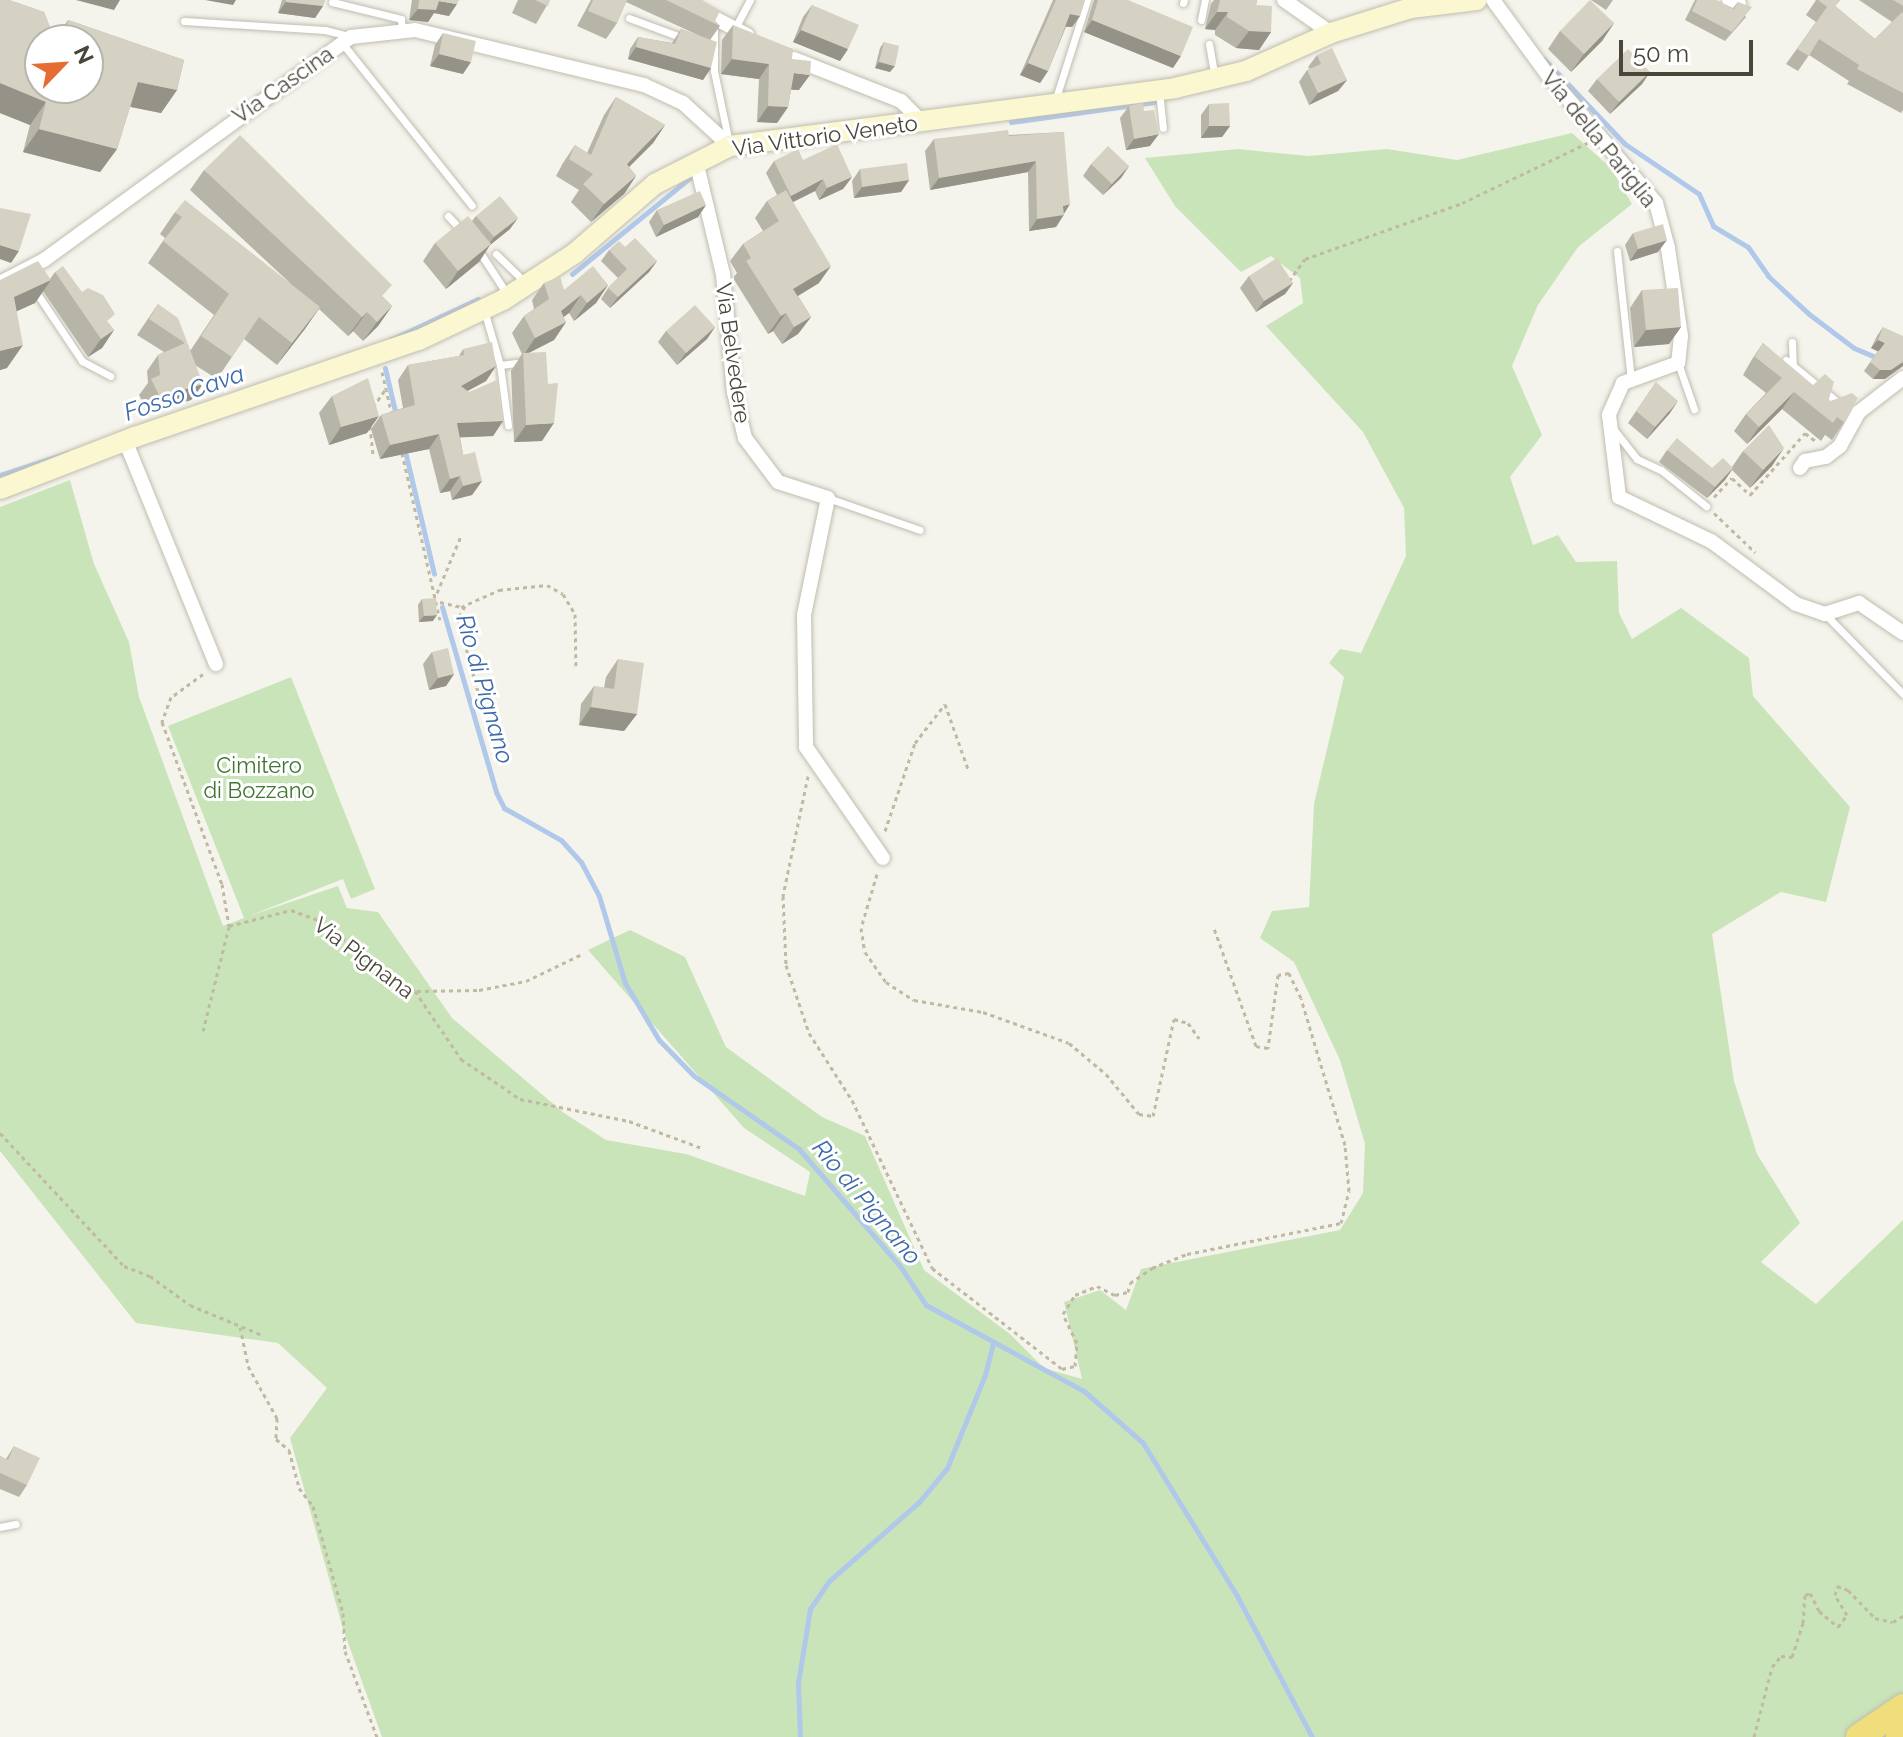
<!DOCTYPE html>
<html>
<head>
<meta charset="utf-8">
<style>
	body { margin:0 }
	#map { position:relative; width:1903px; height:1737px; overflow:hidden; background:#f5f4ec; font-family:Raleway,sans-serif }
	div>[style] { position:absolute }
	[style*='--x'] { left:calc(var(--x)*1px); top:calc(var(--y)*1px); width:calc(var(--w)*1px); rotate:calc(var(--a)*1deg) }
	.green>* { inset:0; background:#cae4ba }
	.stream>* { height:5px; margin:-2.5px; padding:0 2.5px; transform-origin:2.5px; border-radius:2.5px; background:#b0c8ea }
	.path>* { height:3px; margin-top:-1.5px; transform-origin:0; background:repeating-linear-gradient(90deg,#c0baa2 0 4px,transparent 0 8px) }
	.roads { filter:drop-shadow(0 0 2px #c0bdb0) drop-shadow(0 0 2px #c0bdb0) }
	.lane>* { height:7px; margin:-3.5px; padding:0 3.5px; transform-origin:3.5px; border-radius:3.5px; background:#fff }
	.street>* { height:14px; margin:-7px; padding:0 7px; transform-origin:7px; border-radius:7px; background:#fff }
	.secondary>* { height:20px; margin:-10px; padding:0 10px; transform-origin:10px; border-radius:10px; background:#faf7d1 }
	.highway>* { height:26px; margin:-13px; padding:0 13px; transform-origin:13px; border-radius:13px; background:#f0dd7c }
	.wall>* { inset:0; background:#b7b4a8 }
	.shaded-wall>* { inset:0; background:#959288 }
	.building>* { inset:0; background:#d5d1c3 }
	span { translate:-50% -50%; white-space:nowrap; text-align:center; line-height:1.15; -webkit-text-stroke:6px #fff; paint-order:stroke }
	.street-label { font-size:22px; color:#49463a }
	.park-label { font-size:22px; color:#407632 }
	.water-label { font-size:24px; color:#3d6aab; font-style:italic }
	.north { position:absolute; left:24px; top:24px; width:80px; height:80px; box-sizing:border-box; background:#fff; border:2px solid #b6b5b0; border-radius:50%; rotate:65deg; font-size:22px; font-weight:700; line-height:32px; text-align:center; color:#49463a }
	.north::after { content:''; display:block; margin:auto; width:28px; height:36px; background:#e56c33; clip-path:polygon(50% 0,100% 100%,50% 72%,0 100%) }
	.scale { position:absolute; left:1619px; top:40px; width:134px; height:36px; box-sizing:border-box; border:4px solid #49463a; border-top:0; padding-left:10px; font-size:24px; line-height:28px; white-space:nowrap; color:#49463a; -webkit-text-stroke:6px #fff; paint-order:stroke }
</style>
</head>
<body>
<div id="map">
	<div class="green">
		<i style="clip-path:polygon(1572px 133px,1611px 168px,1632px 204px,1578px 247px,1538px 305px,1512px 366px,1542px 435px,1510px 477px,1533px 545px,1558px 535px,1576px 562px,1617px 561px,1619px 613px,1632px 639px,1681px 608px,1749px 658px,1753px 696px,1850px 807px,1826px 902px,1781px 892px,1712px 934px,1734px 1081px,1757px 1154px,1800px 1223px,1761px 1262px,1816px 1304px,1903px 1220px,1903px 1737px,382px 1737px,343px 1629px,290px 1438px,327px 1388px,278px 1343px,136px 1323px,0 1151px,0 507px,70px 480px,94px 564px,129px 642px,139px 697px,223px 926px,244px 918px,168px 726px,291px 677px,375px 889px,351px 899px,343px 879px,249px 916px,338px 886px,347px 908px,378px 912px,452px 1018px,564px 1113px,606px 1140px,686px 1154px,805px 1196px,810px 1172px,744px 1128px,588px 950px,630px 930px,685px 957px,726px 1047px,822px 1117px,865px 1136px,924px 1270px,1010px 1334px,1044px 1368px,1082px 1379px,1064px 1302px,1100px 1290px,1126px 1310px,1141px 1269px,1340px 1230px,1363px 1193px,1365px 1144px,1340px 1060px,1294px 962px,1260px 938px,1272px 911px,1309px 907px,1314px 804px,1344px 677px,1329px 663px,1340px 649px,1361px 653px,1406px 556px,1404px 508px,1363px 432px,1266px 326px,1303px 303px,1300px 278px,1271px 256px,1241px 272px,1175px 206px,1145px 158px,1238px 149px,1308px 156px,1387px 149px,1457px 160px)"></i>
	</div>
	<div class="stream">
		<i style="--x:1544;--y:59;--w:117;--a:46.4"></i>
		<i style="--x:1625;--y:144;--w:89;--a:34"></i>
		<i style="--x:1699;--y:194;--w:35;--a:66"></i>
		<i style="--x:1713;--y:226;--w:41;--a:31"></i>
		<i style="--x:1748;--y:247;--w:35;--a:55"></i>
		<i style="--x:1768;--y:276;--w:56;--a:42.8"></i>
		<i style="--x:1809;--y:314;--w:56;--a:37.1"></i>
		<i style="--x:1854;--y:348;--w:26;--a:23"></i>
		<i style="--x:1011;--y:122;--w:145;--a:-7.9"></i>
		<i style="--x:572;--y:274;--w:154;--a:-39.2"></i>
		<i style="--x:390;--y:340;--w:97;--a:-25"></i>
		<i style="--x:385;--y:368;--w:44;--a:76.9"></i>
		<i style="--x:405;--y:451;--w:126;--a:76.7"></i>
		<i style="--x:0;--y:475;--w:71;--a:-18.2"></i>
		<i style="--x:442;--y:607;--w:193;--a:73.7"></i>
		<i style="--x:496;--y:792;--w:18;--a:63"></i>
		<i style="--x:504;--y:808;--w:65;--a:29.3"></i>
		<i style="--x:561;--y:840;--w:30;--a:48"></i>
		<i style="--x:581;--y:862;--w:38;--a:62"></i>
		<i style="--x:599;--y:896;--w:91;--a:73.4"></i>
		<i style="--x:625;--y:983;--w:66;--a:59.2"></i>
		<i style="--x:659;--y:1040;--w:50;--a:45.8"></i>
		<i style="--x:694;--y:1076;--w:128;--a:34.8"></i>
		<i style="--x:799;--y:1149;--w:155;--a:49.2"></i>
		<i style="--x:900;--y:1266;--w:47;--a:56.3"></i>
		<i style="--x:926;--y:1305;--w:180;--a:28.6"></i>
		<i style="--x:1084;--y:1391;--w:79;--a:41.4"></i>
		<i style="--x:1143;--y:1443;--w:180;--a:58.4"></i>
		<i style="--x:1237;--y:1596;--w:160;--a:62"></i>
		<i style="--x:800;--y:1737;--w:54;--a:-92.1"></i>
		<i style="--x:798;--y:1683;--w:75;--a:-80.8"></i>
		<i style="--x:810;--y:1609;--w:34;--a:-56"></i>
		<i style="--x:829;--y:1581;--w:120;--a:-41.3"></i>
		<i style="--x:919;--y:1502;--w:44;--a:-50.5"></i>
		<i style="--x:947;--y:1468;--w:100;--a:-67.8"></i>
		<i style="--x:985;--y:1375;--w:34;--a:-76"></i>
	</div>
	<div class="path">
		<i style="--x:1289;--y:281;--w:27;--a:-54"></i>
		<i style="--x:1305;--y:259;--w:167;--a:-19.6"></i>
		<i style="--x:1462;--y:203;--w:139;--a:-25.6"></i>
		<i style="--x:382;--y:372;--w:44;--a:76.9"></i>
		<i style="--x:373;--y:407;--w:21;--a:-55"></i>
		<i style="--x:370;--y:426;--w:28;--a:84"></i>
		<i style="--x:402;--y:453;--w:171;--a:77.2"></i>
		<i style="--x:1714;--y:497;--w:26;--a:-47"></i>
		<i style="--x:1732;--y:478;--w:25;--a:43"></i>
		<i style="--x:1750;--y:495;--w:83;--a:-48.4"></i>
		<i style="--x:1805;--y:433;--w:15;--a:37"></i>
		<i style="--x:1714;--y:513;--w:57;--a:43.6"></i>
		<i style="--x:437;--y:593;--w:62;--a:-67.2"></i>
		<i style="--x:440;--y:602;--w:22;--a:13"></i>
		<i style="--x:461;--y:607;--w:42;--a:-24.1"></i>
		<i style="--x:499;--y:590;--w:48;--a:-5.9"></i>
		<i style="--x:547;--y:585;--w:18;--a:29"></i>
		<i style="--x:563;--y:594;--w:23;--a:59"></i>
		<i style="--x:575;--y:614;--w:55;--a:89"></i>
		<i style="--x:465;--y:606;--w:14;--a:120"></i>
		<i style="--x:458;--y:618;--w:107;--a:74.8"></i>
		<i style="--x:203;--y:674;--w:39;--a:144"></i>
		<i style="--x:171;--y:697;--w:27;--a:110"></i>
		<i style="--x:162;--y:722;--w:173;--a:69.7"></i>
		<i style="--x:222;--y:884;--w:43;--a:80.5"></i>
		<i style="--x:229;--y:926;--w:64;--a:-14.5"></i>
		<i style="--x:291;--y:910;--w:27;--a:20"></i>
		<i style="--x:316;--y:919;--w:122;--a:36"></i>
		<i style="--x:415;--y:991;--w:82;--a:55.9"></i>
		<i style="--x:461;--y:1059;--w:71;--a:34.1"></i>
		<i style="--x:520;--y:1099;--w:111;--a:11.4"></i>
		<i style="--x:629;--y:1121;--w:78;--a:20.3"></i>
		<i style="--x:808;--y:776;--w:123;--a:101.8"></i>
		<i style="--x:783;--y:896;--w:69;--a:87.5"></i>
		<i style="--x:786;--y:965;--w:72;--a:71.3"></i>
		<i style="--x:809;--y:1033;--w:80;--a:57.3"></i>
		<i style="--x:852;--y:1100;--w:186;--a:64.5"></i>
		<i style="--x:932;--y:1268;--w:165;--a:37.8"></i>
		<i style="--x:1062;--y:1369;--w:13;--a:-13"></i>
		<i style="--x:1075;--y:1366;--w:23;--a:-85"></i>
		<i style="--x:1077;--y:1343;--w:32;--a:-116"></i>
		<i style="--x:1063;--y:1314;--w:22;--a:-58"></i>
		<i style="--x:1075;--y:1295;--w:24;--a:-22"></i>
		<i style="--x:1097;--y:1286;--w:20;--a:27"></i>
		<i style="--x:1115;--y:1295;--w:13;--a:-13"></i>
		<i style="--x:1128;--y:1292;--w:9;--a:-77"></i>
		<i style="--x:1130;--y:1283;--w:27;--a:-34"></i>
		<i style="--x:1152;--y:1268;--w:38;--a:-22"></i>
		<i style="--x:1187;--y:1254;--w:157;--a:-11.4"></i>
		<i style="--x:1341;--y:1223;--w:33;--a:-76"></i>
		<i style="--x:1349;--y:1191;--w:46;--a:-95"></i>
		<i style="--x:1345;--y:1145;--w:153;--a:-106.7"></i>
		<i style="--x:1301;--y:998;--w:28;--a:-116"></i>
		<i style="--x:1289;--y:973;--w:11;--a:170"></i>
		<i style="--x:1278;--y:975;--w:74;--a:97.8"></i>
		<i style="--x:1268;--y:1048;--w:12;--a:-171"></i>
		<i style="--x:1256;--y:1046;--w:125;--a:-109.6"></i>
		<i style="--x:885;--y:831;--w:93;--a:-71.2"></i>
		<i style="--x:915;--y:743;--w:49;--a:-52.4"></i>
		<i style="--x:945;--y:704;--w:69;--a:70.5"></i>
		<i style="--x:877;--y:874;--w:56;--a:106.5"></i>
		<i style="--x:861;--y:928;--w:24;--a:81"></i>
		<i style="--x:865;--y:952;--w:37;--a:55"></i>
		<i style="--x:886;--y:982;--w:33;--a:33"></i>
		<i style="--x:914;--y:1000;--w:70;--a:9.9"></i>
		<i style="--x:983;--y:1012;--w:91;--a:19.8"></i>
		<i style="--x:1069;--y:1043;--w:48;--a:40"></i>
		<i style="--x:1106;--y:1074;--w:52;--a:50.5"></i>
		<i style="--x:1139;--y:1114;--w:14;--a:8"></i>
		<i style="--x:1153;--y:1116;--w:99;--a:-77.8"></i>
		<i style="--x:1174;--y:1019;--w:15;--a:16"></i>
		<i style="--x:1188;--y:1023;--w:19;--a:54"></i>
		<i style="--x:417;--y:991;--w:62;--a:-0.9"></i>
		<i style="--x:479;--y:990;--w:48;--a:-10.8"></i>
		<i style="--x:526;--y:981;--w:62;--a:-25.7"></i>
		<i style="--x:203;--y:1031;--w:107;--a:-76"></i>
		<i style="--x:0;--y:1133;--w:182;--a:47"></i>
		<i style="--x:124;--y:1266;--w:28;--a:21"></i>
		<i style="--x:150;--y:1276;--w:49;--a:35.9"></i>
		<i style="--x:190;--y:1305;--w:78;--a:22.6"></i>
		<i style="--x:240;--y:1327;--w:40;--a:78"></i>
		<i style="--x:248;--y:1366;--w:60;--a:60.9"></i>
		<i style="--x:277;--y:1418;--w:21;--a:93"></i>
		<i style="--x:276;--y:1439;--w:17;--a:40"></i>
		<i style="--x:289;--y:1450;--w:39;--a:75"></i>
		<i style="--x:299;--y:1488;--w:23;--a:52"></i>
		<i style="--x:313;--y:1506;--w:111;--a:74.3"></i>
		<i style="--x:343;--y:1613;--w:38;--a:87"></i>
		<i style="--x:345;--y:1651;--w:92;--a:69.6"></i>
		<i style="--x:1754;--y:1737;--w:72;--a:-75.6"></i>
		<i style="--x:1772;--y:1667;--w:14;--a:-51"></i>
		<i style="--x:1781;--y:1656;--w:11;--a:5"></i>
		<i style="--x:1792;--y:1657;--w:36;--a:-72"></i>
		<i style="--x:1803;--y:1623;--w:28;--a:-86"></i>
		<i style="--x:1805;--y:1595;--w:5;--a:-22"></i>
		<i style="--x:1810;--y:1593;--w:20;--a:63"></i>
		<i style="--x:1819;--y:1611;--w:25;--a:40"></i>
		<i style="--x:1838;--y:1627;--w:15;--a:-53"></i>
		<i style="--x:1847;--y:1615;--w:23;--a:-121"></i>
		<i style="--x:1835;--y:1595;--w:9;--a:-77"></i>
		<i style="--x:1837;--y:1586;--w:12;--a:20"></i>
		<i style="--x:1848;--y:1590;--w:39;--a:46"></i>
		<i style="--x:1875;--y:1618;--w:18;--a:13"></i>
		<i style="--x:1893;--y:1622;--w:12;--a:-31"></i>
	</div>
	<div class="roads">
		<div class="lane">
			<i style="--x:332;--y:2;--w:71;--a:13.8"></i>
			<i style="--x:401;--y:19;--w:13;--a:86"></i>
			<i style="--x:1183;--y:3;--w:3;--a:-72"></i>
			<i style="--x:629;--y:18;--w:58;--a:20.3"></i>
			<i style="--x:1201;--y:20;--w:20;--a:-79"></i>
			<i style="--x:184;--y:21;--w:141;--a:3.7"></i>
			<i style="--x:325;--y:30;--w:25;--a:14"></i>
			<i style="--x:735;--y:28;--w:32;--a:-62"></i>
			<i style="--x:714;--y:29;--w:42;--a:90"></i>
			<i style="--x:714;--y:71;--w:74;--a:78.2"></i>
			<i style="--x:342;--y:43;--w:208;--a:51.4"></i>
			<i style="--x:1209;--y:44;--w:34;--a:80"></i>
			<i style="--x:1159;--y:91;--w:37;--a:84"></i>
			<i style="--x:1055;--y:101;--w:106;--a:-72.4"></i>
			<i style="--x:448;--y:216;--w:22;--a:47"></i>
			<i style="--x:479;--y:251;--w:51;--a:56.9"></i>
			<i style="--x:1617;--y:251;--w:130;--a:83.8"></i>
			<i style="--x:496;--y:254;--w:42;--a:44"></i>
			<i style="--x:34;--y:289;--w:87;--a:56.3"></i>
			<i style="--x:82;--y:361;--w:32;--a:28"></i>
			<i style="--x:484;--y:310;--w:57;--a:73.8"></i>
			<i style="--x:500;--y:365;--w:61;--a:82.4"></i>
			<i style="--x:1792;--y:342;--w:25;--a:88"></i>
			<i style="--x:1786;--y:360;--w:70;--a:39.2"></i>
			<i style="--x:1678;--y:363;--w:49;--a:70.8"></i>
			<i style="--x:500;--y:365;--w:23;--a:-7"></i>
			<i style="--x:1611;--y:426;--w:42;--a:51.8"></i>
			<i style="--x:1637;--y:459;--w:26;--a:25"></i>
			<i style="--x:1661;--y:470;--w:58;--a:38.7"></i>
			<i style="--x:828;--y:498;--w:97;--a:19.2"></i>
			<i style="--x:1825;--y:614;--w:112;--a:45.7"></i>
			<i style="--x:0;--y:1527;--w:16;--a:-11"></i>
		</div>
		<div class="street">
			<i style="--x:680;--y:0;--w:76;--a:27.6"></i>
			<i style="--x:1284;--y:0;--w:57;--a:35.1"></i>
			<i style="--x:1493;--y:0;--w:92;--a:53.9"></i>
			<i style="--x:1547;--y:74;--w:169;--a:49.8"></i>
			<i style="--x:1656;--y:203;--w:47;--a:75.1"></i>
			<i style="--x:1668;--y:248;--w:89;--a:81.6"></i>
			<i style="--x:1681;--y:336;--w:27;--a:96"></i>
			<i style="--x:1678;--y:363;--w:59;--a:160"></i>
			<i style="--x:1623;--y:383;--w:35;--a:114"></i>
			<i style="--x:1609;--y:415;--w:83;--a:83"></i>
			<i style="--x:1619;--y:497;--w:102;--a:25.6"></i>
			<i style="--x:1711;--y:541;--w:106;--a:36.5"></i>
			<i style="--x:1796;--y:604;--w:31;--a:19"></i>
			<i style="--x:1825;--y:614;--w:36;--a:-18"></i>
			<i style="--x:1859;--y:603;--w:53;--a:34.3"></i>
			<i style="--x:1729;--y:0;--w:11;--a:22"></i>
			<i style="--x:794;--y:59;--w:115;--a:21.4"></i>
			<i style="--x:901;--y:101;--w:31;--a:45"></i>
			<i style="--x:696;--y:161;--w:116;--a:76.6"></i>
			<i style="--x:723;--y:274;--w:119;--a:84.7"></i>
			<i style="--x:734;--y:392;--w:47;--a:76.6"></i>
			<i style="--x:745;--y:438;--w:55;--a:53.1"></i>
			<i style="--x:778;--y:482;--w:52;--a:17.7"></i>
			<i style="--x:828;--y:498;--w:119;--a:101.6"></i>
			<i style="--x:804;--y:615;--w:132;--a:89.1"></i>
			<i style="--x:806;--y:747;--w:135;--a:55.3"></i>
			<i style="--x:0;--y:283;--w:50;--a:-27.6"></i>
			<i style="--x:44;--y:260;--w:379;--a:-36"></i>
			<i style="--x:351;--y:37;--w:64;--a:-6.2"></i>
			<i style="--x:415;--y:30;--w:236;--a:13.5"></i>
			<i style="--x:644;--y:85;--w:43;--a:24.8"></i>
			<i style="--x:683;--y:103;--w:64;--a:42.5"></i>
			<i style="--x:125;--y:440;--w:242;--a:67.9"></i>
			<i style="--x:1800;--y:468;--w:9;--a:-54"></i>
			<i style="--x:1805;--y:461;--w:21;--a:-11"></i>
			<i style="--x:1826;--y:457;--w:18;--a:-38"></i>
			<i style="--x:1840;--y:446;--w:39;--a:-61"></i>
			<i style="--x:1859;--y:412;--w:56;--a:-37.7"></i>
		</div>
		<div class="secondary">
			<i style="--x:0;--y:489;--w:145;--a:-21.1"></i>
			<i style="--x:135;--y:437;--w:300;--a:-18.9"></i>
			<i style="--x:419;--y:340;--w:93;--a:-25.5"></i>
			<i style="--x:503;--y:300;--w:86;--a:-33.1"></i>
			<i style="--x:575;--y:253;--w:106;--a:-40.8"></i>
			<i style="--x:655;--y:184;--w:84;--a:-26.9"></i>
			<i style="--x:730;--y:146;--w:449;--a:-7.4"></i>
			<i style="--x:1175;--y:88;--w:73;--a:-13.5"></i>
			<i style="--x:1246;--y:71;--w:93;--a:-24.1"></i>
			<i style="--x:1331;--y:33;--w:84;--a:-17.4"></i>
			<i style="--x:1411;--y:8;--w:66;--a:-6.9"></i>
		</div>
		<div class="highway">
			<i style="--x:1859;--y:1737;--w:53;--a:-34.3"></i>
			<i style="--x:1899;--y:1737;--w:4;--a:-27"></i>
		</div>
	</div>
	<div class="wall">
		<i style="clip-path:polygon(evenodd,0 0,9px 0,44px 12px,55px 40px,68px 20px,184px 60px,177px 90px,161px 113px,130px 107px,117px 149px,100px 172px,23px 152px,30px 125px,0 113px,0 0,40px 40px,88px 40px,88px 88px,40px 88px,40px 40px)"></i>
		<i style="clip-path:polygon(282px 0,325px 0,323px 6px,315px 18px,278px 13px)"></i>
		<i style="clip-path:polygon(412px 0,419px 0,449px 16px,434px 13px,428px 22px,409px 20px)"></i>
		<i style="clip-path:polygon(518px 0,550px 0,536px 24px,512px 13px)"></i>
		<i style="clip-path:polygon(591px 0,702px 0,715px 21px,720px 26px,710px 40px,711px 68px,703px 80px,628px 59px,630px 49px,638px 37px,672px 43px,681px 29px,700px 36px,626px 2px,617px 23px,606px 39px,577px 26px)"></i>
		<i style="clip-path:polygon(1053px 0,1085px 0,1080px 16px,1072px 27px,1066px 27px,1048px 71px,1040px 83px,1020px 75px)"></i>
		<i style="clip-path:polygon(1094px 0,1128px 0,1173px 68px,1084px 32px)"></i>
		<i style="clip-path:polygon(1214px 0,1257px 0,1256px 5px,1271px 32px,1259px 50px,1236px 48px,1215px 35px,1215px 30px,1205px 29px,1211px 4px)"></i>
		<i style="clip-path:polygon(1591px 0,1613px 0,1606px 10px)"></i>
		<i style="clip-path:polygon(1695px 0,1715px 0,1733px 8px,1738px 2px,1746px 17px,1725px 41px,1685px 20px)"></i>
		<i style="clip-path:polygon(1816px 0,1840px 0,1835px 6px,1875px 39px,1892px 22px,1859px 0,1903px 0,1903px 110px,1901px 113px,1847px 84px,1849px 81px,1809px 55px,1798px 71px,1786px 64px,1816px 22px,1806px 15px)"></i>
		<i style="clip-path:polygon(812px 5px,848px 49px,840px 61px,793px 42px,803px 17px)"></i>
		<i style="clip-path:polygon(1614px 23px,1602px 41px,1571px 72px,1548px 49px,1560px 31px)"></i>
		<i style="clip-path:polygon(733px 25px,792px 59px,799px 90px,791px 90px,788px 107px,777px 123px,757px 122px,759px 79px,721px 74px,722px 40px)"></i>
		<i style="clip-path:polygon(443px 33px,463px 74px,430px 66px,435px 45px)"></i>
		<i style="clip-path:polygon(884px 42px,890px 72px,875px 68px,880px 48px)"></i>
		<i style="clip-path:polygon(1317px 55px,1347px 80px,1338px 91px,1309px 105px,1299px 82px,1307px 70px,1310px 69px,1308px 67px)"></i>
		<i style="clip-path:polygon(1650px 72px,1642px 84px,1610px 114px,1588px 91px,1597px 79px)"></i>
		<i style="clip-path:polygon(616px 97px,665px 125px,653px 143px,629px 167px,636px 176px,624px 194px,591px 222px,571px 202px,579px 190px,556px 176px,563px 163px,575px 145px,587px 153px,604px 115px)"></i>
		<i style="clip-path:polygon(1209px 104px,1230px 126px,1222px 137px,1201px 138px,1201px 115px)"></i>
		<i style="clip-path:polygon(1129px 106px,1150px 146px,1126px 150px,1120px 118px)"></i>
		<i style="clip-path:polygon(1064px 132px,1064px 215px,1056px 227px,1029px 231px,1028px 172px,930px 190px,925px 151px,934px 139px)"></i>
		<i style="clip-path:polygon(803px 160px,852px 177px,843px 189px,819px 200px,815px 191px,793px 202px,819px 283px,798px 296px,811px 317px,798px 334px,782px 344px,773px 331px,768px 334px,733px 278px,737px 273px,730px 261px,743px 244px,763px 231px,755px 218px,767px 201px,777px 195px,766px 173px,774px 161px)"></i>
		<i style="clip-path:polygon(1091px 164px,1129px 166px,1121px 178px,1103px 195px,1083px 176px)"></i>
		<i style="clip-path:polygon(860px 169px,909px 180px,901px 192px,854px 198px,852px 181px)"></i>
		<i style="clip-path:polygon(204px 170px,383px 297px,392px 306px,378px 326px,363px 341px,353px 331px,348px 336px,319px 309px,277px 365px,244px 339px,217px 379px,195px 365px,203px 384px,191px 400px,149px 413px,139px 395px,148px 383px,147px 371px,158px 355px,164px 352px,137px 335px,158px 304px,190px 351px,214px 315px,148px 263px,165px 238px,160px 234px,175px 212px,291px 284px,190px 190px)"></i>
		<i style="clip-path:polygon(706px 205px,698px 217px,656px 237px,649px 222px,657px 210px)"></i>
		<i style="clip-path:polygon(476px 216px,510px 229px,490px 245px,479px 262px,446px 289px,423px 261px,435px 243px,472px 221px)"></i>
		<i style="clip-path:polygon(1633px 233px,1658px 252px,1630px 261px,1625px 245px)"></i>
		<i style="clip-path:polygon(625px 247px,657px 261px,649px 272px,610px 308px,601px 299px,608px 288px,618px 278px,601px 261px,609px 250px)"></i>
		<i style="clip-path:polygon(55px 272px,82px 292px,114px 330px,102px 348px,88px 357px,43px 291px,35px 303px,16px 311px,7px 368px,0 370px,0 280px,50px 279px)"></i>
		<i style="clip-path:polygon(1249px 276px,1293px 283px,1285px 294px,1256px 312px,1240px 288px)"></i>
		<i style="clip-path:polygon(544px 283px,564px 290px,608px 285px,596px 303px,574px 321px,569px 313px,563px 317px,566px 322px,554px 340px,528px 353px,542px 441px,514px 442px,511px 371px,522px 354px,512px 333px,524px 316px,534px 309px,532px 300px)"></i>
		<i style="clip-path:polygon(1642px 290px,1681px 327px,1669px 344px,1634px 347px,1630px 308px)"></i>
		<i style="clip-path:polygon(715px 327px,707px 339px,677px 365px,658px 342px,666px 331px)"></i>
		<i style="clip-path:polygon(1883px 327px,1885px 379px,1873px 379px,1864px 371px,1878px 351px,1871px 348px,1877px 336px)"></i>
		<i style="clip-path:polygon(1763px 343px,1828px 402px,1844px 422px,1832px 440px,1825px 435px,1821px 441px,1782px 409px,1747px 444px,1734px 431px,1746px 414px,1766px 393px,1743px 375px,1751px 361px)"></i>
		<i style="clip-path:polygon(463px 349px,496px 366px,486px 381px,467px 391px,503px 421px,493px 436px,460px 437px,463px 455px,482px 481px,472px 495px,452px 500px,450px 491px,440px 493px,429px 449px,380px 459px,371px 429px,381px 415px,403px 408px,398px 380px,408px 365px,459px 356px)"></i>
		<i style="clip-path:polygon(1656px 382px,1670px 413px,1647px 439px,1628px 423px)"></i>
		<i style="clip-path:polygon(332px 396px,367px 433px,329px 445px,319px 413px)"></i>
		<i style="clip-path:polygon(1667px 450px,1712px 468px,1732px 467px,1743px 451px,1772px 466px,1750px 488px,1732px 470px,1725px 480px,1707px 498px,1659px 462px)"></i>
		<i style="clip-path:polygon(422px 599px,433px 621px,419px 622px,418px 605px)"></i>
		<i style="clip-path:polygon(432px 652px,454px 674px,446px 686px,429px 690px,423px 664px)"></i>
		<i style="clip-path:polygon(618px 659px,637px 714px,624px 731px,579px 725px,581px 704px,594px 686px,604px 688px,606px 677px)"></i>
		<i style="clip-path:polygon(14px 1446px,27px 1485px,19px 1497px,0 1489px,0 1456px,6px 1459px)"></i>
	</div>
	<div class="shaded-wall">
		<i style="clip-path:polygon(76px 0,120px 0,114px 10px)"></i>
		<i style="clip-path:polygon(205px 0,236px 0,233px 5px)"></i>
		<i style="clip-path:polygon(439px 1px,457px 4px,449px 16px,434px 13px,428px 22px,409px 20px,418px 9px)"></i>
		<i style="clip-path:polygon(286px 2px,323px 6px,315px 18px,278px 13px)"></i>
		<i style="clip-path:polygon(1217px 12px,1228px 12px,1215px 30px,1205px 29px)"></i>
		<i style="clip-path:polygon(1070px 14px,1080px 16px,1072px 27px,1062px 26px)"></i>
		<i style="clip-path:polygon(1092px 20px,1181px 56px,1173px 68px,1084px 32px)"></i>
		<i style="clip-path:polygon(1614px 23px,1602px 41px,1571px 72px,1584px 54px)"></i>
		<i style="clip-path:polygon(801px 30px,848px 49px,840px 61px,793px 42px)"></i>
		<i style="clip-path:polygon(1249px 31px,1271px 32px,1259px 50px,1236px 48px)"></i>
		<i style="clip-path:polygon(636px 47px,711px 68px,703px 80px,628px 59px)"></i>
		<i style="clip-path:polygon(439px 54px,471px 62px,463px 74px,430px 66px)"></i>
		<i style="clip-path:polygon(732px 59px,769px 64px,759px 79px,721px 74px)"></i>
		<i style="clip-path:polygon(879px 62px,895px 66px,890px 72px,875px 68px)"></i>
		<i style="clip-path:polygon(1028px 63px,1048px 71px,1040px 83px,1020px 75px)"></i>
		<i style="clip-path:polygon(1650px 72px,1642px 84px,1610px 114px,1619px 102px)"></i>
		<i style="clip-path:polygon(794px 73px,810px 75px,799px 90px,783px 89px)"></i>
		<i style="clip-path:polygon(1347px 80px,1338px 91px,1309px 105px,1318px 93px)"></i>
		<i style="clip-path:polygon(138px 82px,177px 90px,161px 113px,122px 105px)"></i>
		<i style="clip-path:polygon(0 83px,46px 102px,30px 125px,0 113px)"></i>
		<i style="clip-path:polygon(768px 106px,788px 107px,777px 123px,757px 122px)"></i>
		<i style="clip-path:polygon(665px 125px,653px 143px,614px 182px,627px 164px)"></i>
		<i style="clip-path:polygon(1209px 126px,1230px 126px,1222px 137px,1201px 138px)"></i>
		<i style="clip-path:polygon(39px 129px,117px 149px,100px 172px,23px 152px)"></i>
		<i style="clip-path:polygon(1159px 134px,1150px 146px,1126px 150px,1134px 139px)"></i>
		<i style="clip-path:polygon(1036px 161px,1028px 172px,930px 190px,939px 178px)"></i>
		<i style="clip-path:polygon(1129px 166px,1121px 178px,1103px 195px,1112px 184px)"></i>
		<i style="clip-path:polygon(636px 176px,624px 194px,591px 222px,604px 204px)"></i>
		<i style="clip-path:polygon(852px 177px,843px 189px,819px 200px,827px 188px)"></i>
		<i style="clip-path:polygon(823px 179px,815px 191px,783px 207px,791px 196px)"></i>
		<i style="clip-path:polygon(909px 180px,901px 192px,854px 198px,862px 187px)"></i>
		<i style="clip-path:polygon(1070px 204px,1056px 227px,1029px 231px,1037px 219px,1063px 206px)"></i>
		<i style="clip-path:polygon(706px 205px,698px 217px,656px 237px,664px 225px)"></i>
		<i style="clip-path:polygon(518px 218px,510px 229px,490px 245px,479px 262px,446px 289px,458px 271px,487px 247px,494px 237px)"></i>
		<i style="clip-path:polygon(1667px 240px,1658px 252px,1630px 261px,1638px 249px)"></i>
		<i style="clip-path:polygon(0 245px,19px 251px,11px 263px,0 259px)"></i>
		<i style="clip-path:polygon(657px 261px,649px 272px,610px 308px,618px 297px)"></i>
		<i style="clip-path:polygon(831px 266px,819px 283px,781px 306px,793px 289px)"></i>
		<i style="clip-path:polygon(51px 280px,35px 303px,0 319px,14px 297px)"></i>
		<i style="clip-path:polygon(1293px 283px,1285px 294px,1256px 312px,1264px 301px)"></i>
		<i style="clip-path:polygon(608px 285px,596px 303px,574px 321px,587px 303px)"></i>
		<i style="clip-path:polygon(581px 295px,569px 313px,548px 329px,561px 311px)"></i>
		<i style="clip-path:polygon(392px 306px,378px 326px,363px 341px,377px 322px)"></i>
		<i style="clip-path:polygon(320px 307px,305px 329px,277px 365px,292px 343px)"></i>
		<i style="clip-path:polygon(367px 312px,353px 331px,348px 336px,362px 317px)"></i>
		<i style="clip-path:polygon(786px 313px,773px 331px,768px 334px,781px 316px)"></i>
		<i style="clip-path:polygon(811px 317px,798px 334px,782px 344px,794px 327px)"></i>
		<i style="clip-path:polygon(566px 322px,554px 340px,523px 356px,535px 338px)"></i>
		<i style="clip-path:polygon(715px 327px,707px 339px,677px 365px,686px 353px)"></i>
		<i style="clip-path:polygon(1681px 327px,1669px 344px,1634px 347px,1646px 330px)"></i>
		<i style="clip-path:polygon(114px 330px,102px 348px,88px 357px,101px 339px)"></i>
		<i style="clip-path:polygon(1878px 340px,1885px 343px,1879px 352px,1871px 348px)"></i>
		<i style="clip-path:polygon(23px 345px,7px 368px,0 370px,0 351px)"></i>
		<i style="clip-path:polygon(1903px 362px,1903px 366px,1885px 379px,1873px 379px,1880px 370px)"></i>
		<i style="clip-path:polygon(496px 366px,486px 381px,451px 400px,461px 386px)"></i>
		<i style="clip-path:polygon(203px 384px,191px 400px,149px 413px,160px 397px)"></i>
		<i style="clip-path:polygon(1794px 392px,1782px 409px,1747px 444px,1759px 427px)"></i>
		<i style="clip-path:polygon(1678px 401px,1670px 413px,1647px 439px,1655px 427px)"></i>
		<i style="clip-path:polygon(379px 416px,367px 433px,329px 445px,341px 427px)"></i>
		<i style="clip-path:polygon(503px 421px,493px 436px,447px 438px,457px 423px)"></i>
		<i style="clip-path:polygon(554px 423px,542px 441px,514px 442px,526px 425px)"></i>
		<i style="clip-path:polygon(439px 434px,429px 449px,380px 459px,390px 445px)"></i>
		<i style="clip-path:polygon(1784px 448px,1772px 466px,1750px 488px,1763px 470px)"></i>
		<i style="clip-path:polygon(1733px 468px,1725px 480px,1707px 498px,1715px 487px)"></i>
		<i style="clip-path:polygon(460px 476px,450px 491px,440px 493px,450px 479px)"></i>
		<i style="clip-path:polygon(482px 481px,472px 495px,452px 500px,463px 486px)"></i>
		<i style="clip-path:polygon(437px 615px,433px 621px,419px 622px,424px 616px)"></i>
		<i style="clip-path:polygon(454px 674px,446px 686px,429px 690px,438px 678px)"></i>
		<i style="clip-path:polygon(591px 707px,637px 714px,624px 731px,579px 725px)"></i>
	</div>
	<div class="building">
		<i style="clip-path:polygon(0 0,9px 0,44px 12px,55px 40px,40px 40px,40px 88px,88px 88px,88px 40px,65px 40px,68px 20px,184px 60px,177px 90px,138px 82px,117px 149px,39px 129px,46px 102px,0 83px)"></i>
		<i style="clip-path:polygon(286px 0,325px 0,323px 6px,286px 2px)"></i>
		<i style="clip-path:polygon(419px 0,459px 0,457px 4px,439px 1px,436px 10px,418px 9px)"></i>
		<i style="clip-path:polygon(535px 0,550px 0,548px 6px)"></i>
		<i style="clip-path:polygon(593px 0,627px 0,617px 23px,588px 11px)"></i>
		<i style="clip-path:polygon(666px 0,702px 0,720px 11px,715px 21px,720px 26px)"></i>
		<i style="clip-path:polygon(1056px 0,1085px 0,1080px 16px,1070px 14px,1048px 71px,1028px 63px)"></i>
		<i style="clip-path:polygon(1098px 0,1128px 0,1193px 27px,1181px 56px,1092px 20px)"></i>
		<i style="clip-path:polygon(1220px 0,1257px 0,1256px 5px,1272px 6px,1271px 32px,1249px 31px,1227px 17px,1228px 12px,1217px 12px)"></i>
		<i style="clip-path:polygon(1590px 0,1614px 23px,1584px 54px,1560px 31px)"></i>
		<i style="clip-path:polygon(1697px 0,1716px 0,1734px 9px,1738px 2px,1752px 7px,1732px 32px,1692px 11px)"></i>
		<i style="clip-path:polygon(1818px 0,1839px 0,1835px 6px,1875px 39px,1902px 12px,1903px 13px,1903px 93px,1857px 69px,1859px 65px,1819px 39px,1809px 56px,1797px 49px,1827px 7px)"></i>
		<i style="clip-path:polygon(1893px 0,1903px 0,1903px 6px)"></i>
		<i style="clip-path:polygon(812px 5px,859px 25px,848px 49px,801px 30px)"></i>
		<i style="clip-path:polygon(733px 25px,793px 49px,792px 59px,811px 61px,810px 75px,794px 73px,788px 107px,768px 106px,769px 64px,732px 59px)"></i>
		<i style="clip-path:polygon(681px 29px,717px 42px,711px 68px,636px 47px,638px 37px,675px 44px)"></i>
		<i style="clip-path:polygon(443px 33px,476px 41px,471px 62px,439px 54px)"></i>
		<i style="clip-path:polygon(884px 42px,899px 46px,895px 66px,879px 62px)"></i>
		<i style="clip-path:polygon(1332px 48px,1347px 80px,1318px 93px,1307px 70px,1321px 64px,1317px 55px)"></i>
		<i style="clip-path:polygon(1628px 49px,1650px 72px,1619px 102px,1597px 79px)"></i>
		<i style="clip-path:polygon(616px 97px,665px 125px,627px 164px,636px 176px,604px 204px,583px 184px,593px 174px,569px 159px,575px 145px,591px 155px)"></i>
		<i style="clip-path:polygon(1143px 103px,1144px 111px,1154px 110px,1159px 134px,1134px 139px,1129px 106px)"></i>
		<i style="clip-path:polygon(1229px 103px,1230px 126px,1209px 126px,1209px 104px)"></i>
		<i style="clip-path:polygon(1008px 130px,1009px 136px,1064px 132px,1070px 204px,1063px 206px,1064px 215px,1037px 219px,1036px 161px,939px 178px,934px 139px)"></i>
		<i style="clip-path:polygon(240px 135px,392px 285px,382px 296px,392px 306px,377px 322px,367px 312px,362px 317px,204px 170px)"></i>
		<i style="clip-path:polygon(837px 144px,852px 177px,827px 188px,823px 179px,791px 196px,774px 161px,798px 149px,803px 160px)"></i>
		<i style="clip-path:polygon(1108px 146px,1129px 166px,1112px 184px,1091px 164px)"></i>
		<i style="clip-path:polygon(907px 163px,909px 180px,862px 187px,860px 169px)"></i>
		<i style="clip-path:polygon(786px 190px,831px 266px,793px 289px,811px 317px,794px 327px,786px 313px,781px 316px,746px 261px,751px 258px,743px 244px,779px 221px,767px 201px)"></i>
		<i style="clip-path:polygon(700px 191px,706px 205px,664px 225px,657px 210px)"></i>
		<i style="clip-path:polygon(500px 196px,518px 218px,494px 237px,476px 216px)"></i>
		<i style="clip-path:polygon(185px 200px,320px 307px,292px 343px,259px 317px,232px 357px,201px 336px,229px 294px,163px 241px,182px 217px,175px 212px)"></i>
		<i style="clip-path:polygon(0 208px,31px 214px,19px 251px,0 245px)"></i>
		<i style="clip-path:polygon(468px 216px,491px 244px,458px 271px,435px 243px)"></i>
		<i style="clip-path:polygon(1663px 224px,1667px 240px,1638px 249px,1633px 233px)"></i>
		<i style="clip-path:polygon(635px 238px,657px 261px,618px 297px,608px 288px,627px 269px,609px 250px,619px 241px,625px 247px)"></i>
		<i style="clip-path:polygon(1277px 258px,1293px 283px,1264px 301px,1249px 276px)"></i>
		<i style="clip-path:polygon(38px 261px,51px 280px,14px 297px,23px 345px,0 351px,0 280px)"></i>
		<i style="clip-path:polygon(63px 266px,82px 292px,88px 288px,103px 295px,115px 314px,107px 321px,114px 330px,101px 339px,55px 272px)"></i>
		<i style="clip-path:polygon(593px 266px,608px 285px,587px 303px,581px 295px,561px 311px,566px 322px,535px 338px,524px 316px,549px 299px,544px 283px,560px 276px,564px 290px)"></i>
		<i style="clip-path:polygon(1678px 288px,1681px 327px,1646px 330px,1642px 290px)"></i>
		<i style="clip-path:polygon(158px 304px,178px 318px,203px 384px,160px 397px,151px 379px,160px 375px,158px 355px,185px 343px,149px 319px)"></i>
		<i style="clip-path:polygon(695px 305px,715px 327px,686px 353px,666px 331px)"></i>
		<i style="clip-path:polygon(1883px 327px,1903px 336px,1903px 362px,1891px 370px,1880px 370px,1870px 362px,1885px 343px,1878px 340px)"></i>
		<i style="clip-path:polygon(492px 342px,496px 366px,461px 386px,469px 392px,497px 380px,503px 421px,457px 423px,463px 455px,475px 452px,482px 481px,463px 486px,460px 476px,450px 479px,439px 434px,390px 445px,381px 415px,415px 405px,408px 365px,464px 355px,463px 349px)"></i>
		<i style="clip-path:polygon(1763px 343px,1813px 385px,1825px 374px,1834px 382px,1828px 402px,1852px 393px,1858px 398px,1844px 422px,1837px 417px,1833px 423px,1794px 392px,1759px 427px,1746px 414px,1782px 378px,1755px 357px)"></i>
		<i style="clip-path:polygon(546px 352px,548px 384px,558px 383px,554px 423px,526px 425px,523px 353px)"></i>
		<i style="clip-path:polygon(368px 378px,379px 416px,341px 427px,332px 396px)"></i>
		<i style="clip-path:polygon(1656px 382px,1678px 401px,1655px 427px,1636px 411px)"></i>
		<i style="clip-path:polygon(1769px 425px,1784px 448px,1763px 470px,1743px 451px)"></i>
		<i style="clip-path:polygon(1677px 438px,1712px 468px,1723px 458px,1733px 468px,1715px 487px,1667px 450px)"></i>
		<i style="clip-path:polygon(436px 598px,437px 615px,424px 616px,422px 599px)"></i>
		<i style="clip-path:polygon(448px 648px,454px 674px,438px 678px,432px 652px)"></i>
		<i style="clip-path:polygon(618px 659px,644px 663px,637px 714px,591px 707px,594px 686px,614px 689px)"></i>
		<i style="clip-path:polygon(14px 1446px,40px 1458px,27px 1485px,0 1473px,0 1456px,8px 1460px)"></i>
	</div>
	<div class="street-label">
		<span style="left:283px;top:85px;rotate:-35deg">Via Cascina</span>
		<span style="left:825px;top:136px;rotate:-8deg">Via Vittorio Veneto</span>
		<span style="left:1599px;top:139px;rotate:51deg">Via della Pariglia</span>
		<span style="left:733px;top:353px;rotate:82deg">Via Belvedere</span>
		<span style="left:364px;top:958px;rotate:37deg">Via Pignana</span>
	</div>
	<div class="park-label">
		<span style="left:259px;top:778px">Cimitero<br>di Bozzano</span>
	</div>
	<div class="water-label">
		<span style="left:184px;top:393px;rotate:-19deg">Fosso Cava</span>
		<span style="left:485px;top:689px;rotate:74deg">Rio di Pignano</span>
		<span style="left:867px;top:1202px;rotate:50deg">Rio di Pignano</span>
	</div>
	<div class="north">N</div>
	<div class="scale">50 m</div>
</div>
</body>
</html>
